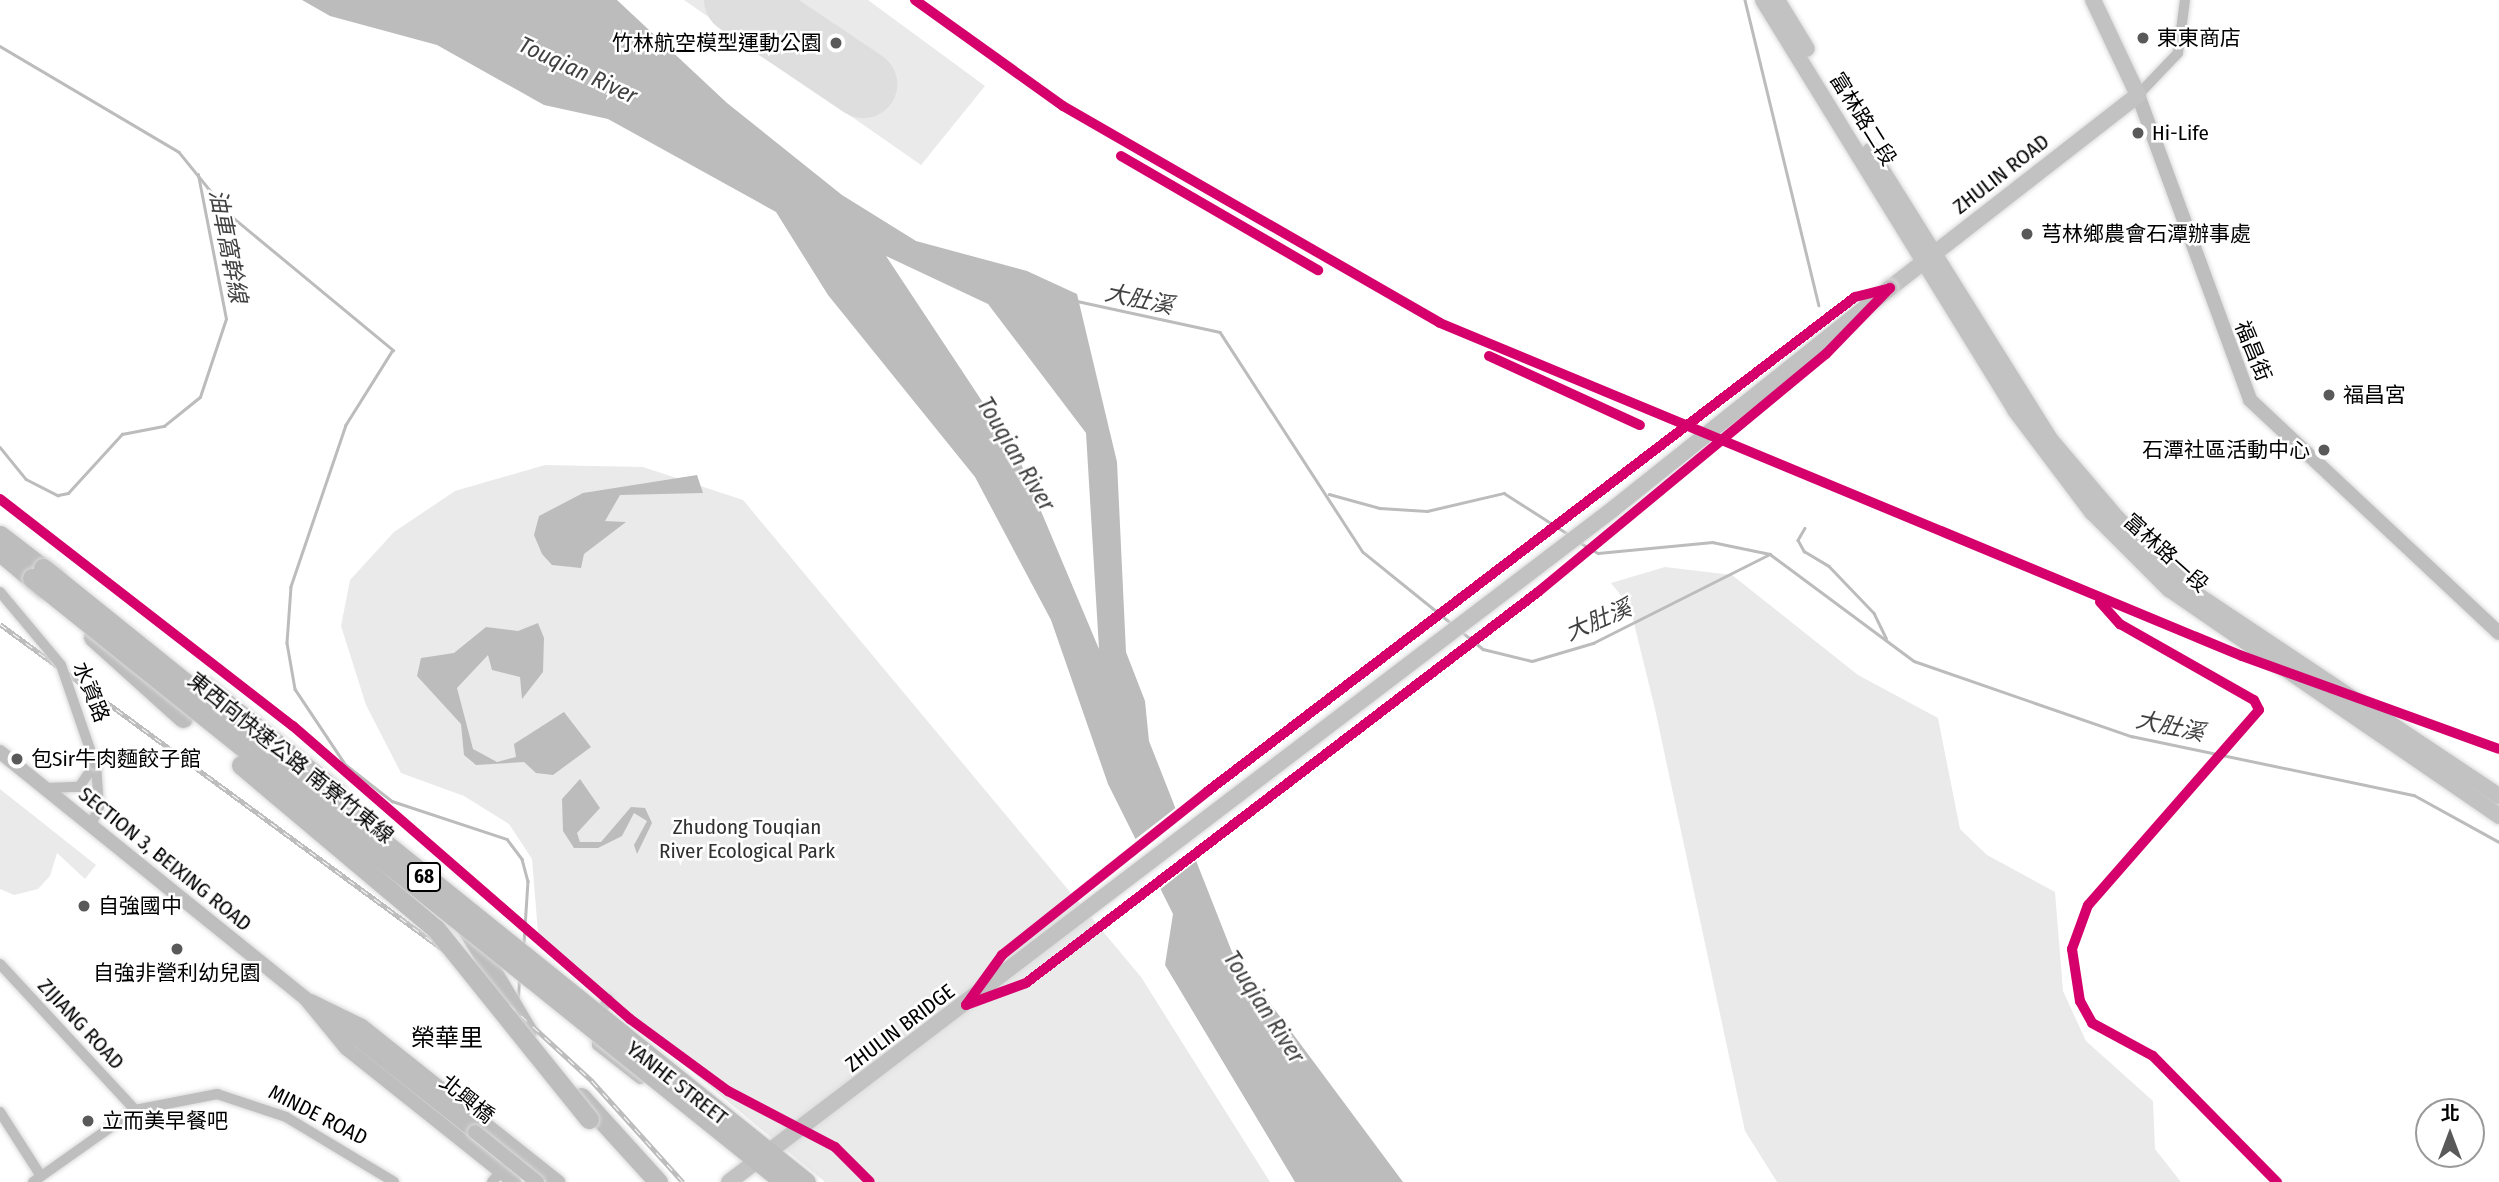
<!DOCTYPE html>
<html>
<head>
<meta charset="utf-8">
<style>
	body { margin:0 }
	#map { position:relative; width:2499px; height:1182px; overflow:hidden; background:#fff; font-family:"Fira Sans Condensed","Noto Sans TC",sans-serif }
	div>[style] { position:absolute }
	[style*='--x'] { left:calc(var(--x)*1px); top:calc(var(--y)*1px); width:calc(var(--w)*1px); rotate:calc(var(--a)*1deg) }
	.green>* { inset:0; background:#eaeaea }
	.water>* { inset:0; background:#bcbcbc }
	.pier>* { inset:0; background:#fff }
	.stream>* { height:2.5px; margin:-1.25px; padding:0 1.25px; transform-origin:1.25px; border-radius:1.25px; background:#bcbcbc }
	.runway>* { height:68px; margin:-34px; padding:0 34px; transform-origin:34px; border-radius:34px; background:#dedede }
	.roads { filter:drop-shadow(0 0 2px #dbdbdb) drop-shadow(0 0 2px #dbdbdb) }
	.minor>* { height:10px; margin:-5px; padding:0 5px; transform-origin:5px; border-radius:5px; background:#bebebe }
	.tertiary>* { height:14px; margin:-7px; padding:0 7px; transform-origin:7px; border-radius:7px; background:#bebebe }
	.secondary>* { height:16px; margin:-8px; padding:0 8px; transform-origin:8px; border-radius:8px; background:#c2c2c2 }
	.trunk>* { height:19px; margin:-9.5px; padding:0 9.5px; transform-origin:9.5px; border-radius:9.5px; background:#bdbdbd }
	.rail>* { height:5px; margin-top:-2.5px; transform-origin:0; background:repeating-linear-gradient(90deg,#fff 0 8px,#bdbdbd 0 16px); box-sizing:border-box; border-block:2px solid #bdbdbd }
	.bridges { filter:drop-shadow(0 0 2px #dbdbdb) drop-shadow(0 0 2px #dbdbdb) }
	.minor-bridge>* { height:10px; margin:-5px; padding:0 5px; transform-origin:5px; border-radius:5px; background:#bebebe }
	.tertiary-bridge>* { height:14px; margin:-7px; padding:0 7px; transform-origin:7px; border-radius:7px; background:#bebebe }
	.secondary-bridge>* { height:16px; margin:-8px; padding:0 8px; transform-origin:8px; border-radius:8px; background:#c2c2c2 }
	.trunk-bridge>* { height:19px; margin:-9.5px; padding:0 9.5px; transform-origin:9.5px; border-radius:9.5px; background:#bdbdbd }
	.cycleway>* { height:10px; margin:-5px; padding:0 5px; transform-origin:5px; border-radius:5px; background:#d6006c }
	.dots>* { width:19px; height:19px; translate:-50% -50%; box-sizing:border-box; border:4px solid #fff; border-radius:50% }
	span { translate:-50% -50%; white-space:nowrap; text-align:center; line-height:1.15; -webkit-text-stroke:5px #fff; paint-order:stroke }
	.shield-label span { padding:2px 5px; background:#fff; border:2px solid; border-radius:5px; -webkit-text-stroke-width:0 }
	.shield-label { font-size:19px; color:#000; font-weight:700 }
	.poi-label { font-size:21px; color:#000 }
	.left { translate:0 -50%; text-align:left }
	.right { translate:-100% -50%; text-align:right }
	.street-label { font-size:21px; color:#000 }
	.park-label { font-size:21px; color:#303030 }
	.water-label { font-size:23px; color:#414141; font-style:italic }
	.quarter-label { font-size:24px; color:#000 }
	.north { position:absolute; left:2415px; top:1098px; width:70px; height:70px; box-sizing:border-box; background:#fff; border:2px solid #999; border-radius:50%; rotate:0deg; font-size:19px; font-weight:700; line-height:28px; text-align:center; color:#000 }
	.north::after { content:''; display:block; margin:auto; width:24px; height:32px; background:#595959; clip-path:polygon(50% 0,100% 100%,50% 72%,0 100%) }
</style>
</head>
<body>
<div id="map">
	<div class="green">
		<i style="clip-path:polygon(684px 0,868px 0,985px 86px,921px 165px)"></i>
		<i style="clip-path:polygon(545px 465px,643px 467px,743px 500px,1141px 977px,1270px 1182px,825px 1182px,539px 945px,532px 859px,509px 824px,464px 796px,401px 773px,366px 705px,341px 626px,350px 580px,394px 532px,455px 491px)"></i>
		<i style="clip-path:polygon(1665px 567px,1732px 575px,1858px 675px,1938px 718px,1960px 829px,1987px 855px,2055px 892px,2063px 991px,2086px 1041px,2153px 1101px,2155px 1149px,2181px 1182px,1777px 1182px,1745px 1131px,1655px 709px,1630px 607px,1611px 583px)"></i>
		<i style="clip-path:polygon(0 789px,96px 865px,85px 879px,57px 853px,50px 876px,38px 889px,14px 895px,0 889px)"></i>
	</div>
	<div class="water">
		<i style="clip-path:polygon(evenodd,302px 0,617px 0,727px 103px,842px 195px,916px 241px,1027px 271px,1077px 294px,1117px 462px,1126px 652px,1145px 701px,1149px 741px,1232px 952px,1403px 1182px,1295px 1182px,1165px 965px,1173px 914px,1108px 784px,1051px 620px,975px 477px,828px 295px,776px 212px,608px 119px,544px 105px,437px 45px,330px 16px,302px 0,886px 256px,988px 304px,1086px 433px,1099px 649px,1017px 454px,886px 256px)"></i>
		<i style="clip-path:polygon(697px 475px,703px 493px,620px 495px,605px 521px,626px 522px,584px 554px,581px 568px,552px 565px,542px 554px,534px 535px,539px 516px,583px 493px)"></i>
		<i style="clip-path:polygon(538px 623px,544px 638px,543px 672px,522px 699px,520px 677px,492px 670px,488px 655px,457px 688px,473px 749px,497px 762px,516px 757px,514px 744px,564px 712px,591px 747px,553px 775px,536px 773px,524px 762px,476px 765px,464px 755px,461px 724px,417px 676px,421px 658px,454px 653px,486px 627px,518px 631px)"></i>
		<i style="clip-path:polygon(580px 779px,600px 808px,577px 833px,580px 842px,601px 842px,631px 807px,645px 808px,652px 823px,637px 854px,634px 845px,647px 821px,634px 813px,622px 836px,598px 848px,574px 848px,563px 831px,562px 799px)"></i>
	</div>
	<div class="pier">
		<i style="clip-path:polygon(1178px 806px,1199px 859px,1158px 891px,1133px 841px)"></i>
	</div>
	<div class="stream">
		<i style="--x:1745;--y:0;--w:314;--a:76.4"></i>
		<i style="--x:0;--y:46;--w:208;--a:30.6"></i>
		<i style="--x:179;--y:152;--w:81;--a:51"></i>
		<i style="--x:230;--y:215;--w:212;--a:39.6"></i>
		<i style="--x:393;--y:350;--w:89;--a:122.1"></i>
		<i style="--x:346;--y:425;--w:171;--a:108.8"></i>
		<i style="--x:291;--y:587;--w:56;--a:94.1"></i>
		<i style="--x:287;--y:643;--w:47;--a:80.1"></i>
		<i style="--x:295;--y:689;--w:90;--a:56.3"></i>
		<i style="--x:345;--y:764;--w:60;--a:38.2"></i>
		<i style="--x:392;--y:801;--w:121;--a:18.3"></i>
		<i style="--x:507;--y:839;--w:25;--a:53"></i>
		<i style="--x:522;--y:859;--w:23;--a:75"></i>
		<i style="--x:528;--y:881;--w:62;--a:93.7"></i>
		<i style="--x:1077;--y:301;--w:146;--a:12.2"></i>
		<i style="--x:1220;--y:332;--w:262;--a:57"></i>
		<i style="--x:1363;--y:552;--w:113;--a:38.9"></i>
		<i style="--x:0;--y:447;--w:41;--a:50.9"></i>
		<i style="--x:26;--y:479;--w:36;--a:27"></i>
		<i style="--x:58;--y:495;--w:10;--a:-11"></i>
		<i style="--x:68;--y:493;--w:80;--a:-47.5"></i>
		<i style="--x:122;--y:434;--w:43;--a:-10.8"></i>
		<i style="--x:164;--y:426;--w:46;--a:-38.9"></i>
		<i style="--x:200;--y:397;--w:82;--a:-71.6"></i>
		<i style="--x:226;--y:319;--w:147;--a:-101"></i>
		<i style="--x:1329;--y:494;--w:53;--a:15.4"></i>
		<i style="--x:1380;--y:508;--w:47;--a:3.7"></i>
		<i style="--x:1427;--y:511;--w:79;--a:-13.2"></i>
		<i style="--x:1504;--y:493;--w:76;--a:32.6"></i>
		<i style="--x:1805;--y:528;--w:14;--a:120"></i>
		<i style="--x:1798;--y:540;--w:13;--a:61"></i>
		<i style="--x:1804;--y:551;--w:29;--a:31"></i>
		<i style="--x:1829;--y:566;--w:65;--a:46.2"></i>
		<i style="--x:1874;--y:613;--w:28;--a:64"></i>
		<i style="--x:1579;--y:542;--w:22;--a:30"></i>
		<i style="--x:1598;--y:553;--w:115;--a:-5.5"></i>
		<i style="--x:1712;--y:542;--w:59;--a:11.7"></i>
		<i style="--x:1462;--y:632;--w:27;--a:39"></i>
		<i style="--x:1483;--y:649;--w:50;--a:13.8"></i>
		<i style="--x:1532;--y:661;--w:64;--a:-16.4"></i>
		<i style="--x:1593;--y:643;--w:198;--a:-26.7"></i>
		<i style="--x:1770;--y:554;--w:179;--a:36.6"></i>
		<i style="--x:1914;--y:661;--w:230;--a:19.1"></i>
		<i style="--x:2131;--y:736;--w:289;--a:11.8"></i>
		<i style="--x:2414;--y:795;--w:97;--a:28.9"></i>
		<i style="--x:518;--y:998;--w:17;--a:-87"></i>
	</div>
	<div class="runway">
		<i style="--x:738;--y:0;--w:151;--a:33.9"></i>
	</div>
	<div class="roads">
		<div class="minor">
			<i style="--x:2138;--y:95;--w:58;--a:-46.4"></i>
			<i style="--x:2178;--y:53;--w:53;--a:-82.5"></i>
			<i style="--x:46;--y:788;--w:33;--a:-2"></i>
			<i style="--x:79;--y:787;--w:28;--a:-55"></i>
			<i style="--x:91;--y:825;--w:20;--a:-66"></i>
			<i style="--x:99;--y:807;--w:39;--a:-94"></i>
			<i style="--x:0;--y:964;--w:199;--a:47.2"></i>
			<i style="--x:608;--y:999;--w:24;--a:118"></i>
			<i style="--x:597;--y:1020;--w:25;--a:90"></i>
			<i style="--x:597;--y:1045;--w:55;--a:38.3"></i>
			<i style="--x:0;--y:1112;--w:76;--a:57.4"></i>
			<i style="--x:33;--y:1182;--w:125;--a:-35.2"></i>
			<i style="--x:135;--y:1110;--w:84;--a:-11"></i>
			<i style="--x:217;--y:1094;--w:73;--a:18.4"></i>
			<i style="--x:286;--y:1117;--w:126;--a:31"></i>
			<i style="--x:492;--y:1182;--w:36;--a:-51"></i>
		</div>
		<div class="tertiary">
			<i style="--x:2138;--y:95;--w:325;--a:69.8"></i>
			<i style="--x:2250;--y:400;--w:341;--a:43.1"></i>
			<i style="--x:0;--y:752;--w:392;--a:38.9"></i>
			<i style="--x:305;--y:998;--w:65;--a:50.6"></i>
			<i style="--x:346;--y:1048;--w:215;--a:38.6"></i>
			<i style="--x:311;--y:1001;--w:57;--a:26.1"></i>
			<i style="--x:362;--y:1026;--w:251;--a:38.5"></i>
			<i style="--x:328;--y:1016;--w:187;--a:38.3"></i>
		</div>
		<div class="secondary">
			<i style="--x:1763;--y:0;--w:481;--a:58.4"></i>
			<i style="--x:2015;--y:410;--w:128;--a:53"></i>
			<i style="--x:2092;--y:512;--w:109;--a:45"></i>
			<i style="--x:2169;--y:589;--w:401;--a:34.5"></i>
			<i style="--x:1777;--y:0;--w:57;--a:58.5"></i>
			<i style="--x:1870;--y:151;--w:338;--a:58"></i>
			<i style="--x:2049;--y:438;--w:106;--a:49.6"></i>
			<i style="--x:2118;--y:519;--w:105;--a:44.2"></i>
			<i style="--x:2193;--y:592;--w:368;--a:33.7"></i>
			<i style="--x:1890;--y:288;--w:314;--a:-37.9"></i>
			<i style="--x:2138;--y:95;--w:105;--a:-115.3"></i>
		</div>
		<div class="trunk">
			<i style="--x:0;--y:535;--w:71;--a:37.5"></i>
			<i style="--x:0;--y:552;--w:57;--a:40.1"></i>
			<i style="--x:93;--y:637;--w:121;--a:42"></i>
			<i style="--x:205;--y:686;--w:169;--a:38.8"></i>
			<i style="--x:466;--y:927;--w:120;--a:59.4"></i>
			<i style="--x:581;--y:1097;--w:115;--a:47.8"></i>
		</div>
	</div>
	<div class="rail">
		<i style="--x:0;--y:624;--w:588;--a:36.29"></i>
		<i style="--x:474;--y:972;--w:161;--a:42.7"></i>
		<i style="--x:592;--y:1081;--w:136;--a:48"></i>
	</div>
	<div class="bridges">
		<div class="minor-bridge">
			<i style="--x:0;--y:592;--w:95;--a:50.1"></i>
			<i style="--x:61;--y:665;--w:105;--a:71"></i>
		</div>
		<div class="tertiary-bridge">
			<i style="--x:475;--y:1132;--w:80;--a:38.9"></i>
		</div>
		<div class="secondary-bridge">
			<i style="--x:729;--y:1182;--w:1111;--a:-37.28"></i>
			<i style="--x:1613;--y:509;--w:354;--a:-38.6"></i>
		</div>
		<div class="trunk-bridge">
			<i style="--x:43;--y:568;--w:979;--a:38.82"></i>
			<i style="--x:32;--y:578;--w:965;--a:38.77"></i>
			<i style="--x:241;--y:765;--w:255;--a:40.1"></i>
			<i style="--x:436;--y:929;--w:244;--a:51.2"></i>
		</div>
	</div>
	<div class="cycleway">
		<i style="--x:915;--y:0;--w:182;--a:35.6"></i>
		<i style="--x:1063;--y:106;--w:435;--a:29.9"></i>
		<i style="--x:1440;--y:323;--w:868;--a:22.55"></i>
		<i style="--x:2242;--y:656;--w:273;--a:19.9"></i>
		<i style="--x:1121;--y:156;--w:228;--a:30.1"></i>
		<i style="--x:1489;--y:356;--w:166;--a:24.6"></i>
		<i style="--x:0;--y:499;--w:371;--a:37.8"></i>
		<i style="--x:293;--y:726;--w:447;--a:41"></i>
		<i style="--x:630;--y:1019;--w:122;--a:36.3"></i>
		<i style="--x:728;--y:1091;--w:121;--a:27.6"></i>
		<i style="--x:835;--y:1147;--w:49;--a:45"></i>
		<i style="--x:2100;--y:602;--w:30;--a:48"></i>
		<i style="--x:2120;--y:624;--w:154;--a:29.6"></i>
		<i style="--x:2254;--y:700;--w:11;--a:63"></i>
		<i style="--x:2259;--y:710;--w:259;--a:131.2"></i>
		<i style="--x:2088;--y:905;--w:47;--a:110"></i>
		<i style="--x:2072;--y:949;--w:53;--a:81.3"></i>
		<i style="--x:2080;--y:1001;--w:25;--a:61"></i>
		<i style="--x:2092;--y:1023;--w:69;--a:28.4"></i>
		<i style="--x:2153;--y:1056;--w:177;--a:45.5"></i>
		<i style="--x:966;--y:1005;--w:62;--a:-54.2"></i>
		<i style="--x:1002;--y:955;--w:263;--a:-38.5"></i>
		<i style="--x:1208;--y:791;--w:814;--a:-37.36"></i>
		<i style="--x:1855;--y:297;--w:36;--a:-14"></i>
		<i style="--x:966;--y:1005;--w:64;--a:-20.1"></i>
		<i style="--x:1026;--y:983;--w:644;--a:-37.37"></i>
		<i style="--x:1538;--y:592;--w:374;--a:-39.6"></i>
		<i style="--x:1826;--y:354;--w:92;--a:-45.9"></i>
	</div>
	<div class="dots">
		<i style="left:2143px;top:38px;background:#595959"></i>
		<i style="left:836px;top:43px;background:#595959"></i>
		<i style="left:2138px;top:133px;background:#595959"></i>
		<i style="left:2027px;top:234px;background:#595959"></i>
		<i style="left:2329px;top:395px;background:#595959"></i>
		<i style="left:2324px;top:450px;background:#595959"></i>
		<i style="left:17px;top:759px;background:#595959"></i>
		<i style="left:84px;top:906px;background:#595959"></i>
		<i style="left:177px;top:949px;background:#595959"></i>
		<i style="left:88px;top:1121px;background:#595959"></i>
	</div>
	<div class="shield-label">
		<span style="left:424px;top:877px">68</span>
	</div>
	<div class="poi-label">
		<span class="left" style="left:2157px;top:38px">東東商店</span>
		<span class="right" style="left:822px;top:43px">竹林航空模型運動公園</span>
		<span class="left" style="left:2152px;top:133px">Hi-Life</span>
		<span class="left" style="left:2041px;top:234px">芎林鄉農會石潭辦事處</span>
		<span class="left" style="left:2343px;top:395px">福昌宮</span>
		<span class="right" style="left:2310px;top:450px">石潭社區活動中心</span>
		<span class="left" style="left:31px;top:759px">包Sir牛肉麵餃子館</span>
		<span class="left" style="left:98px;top:906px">自強國中</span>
		<span style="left:177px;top:973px">自強非營利幼兒園</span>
		<span class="left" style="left:102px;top:1121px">立而美早餐吧</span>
	</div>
	<div class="street-label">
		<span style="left:1863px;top:119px;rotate:58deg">富林路二段</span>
		<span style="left:2001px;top:174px;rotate:-38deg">ZHULIN ROAD</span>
		<span style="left:2253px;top:351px;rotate:68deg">福昌街</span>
		<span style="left:2166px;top:553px;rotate:42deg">富林路一段</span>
		<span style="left:91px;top:692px;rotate:68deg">水資路</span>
		<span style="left:291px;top:758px;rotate:39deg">東西向快速公路 南寮竹東線</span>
		<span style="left:165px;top:859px;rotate:39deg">SECTION 3, BEIXING ROAD</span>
		<span style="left:81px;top:1024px;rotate:47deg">ZIJIANG ROAD</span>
		<span style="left:900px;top:1028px;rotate:-37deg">ZHULIN BRIDGE</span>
		<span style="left:677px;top:1083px;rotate:38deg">YANHE STREET</span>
		<span style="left:467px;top:1099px;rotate:39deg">北興橋</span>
		<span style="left:318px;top:1115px;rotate:27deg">MINDE ROAD</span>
	</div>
	<div class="park-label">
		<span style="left:747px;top:839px">Zhudong Touqian<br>River Ecological Park</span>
	</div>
	<div class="water-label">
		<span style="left:578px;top:70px;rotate:25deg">Touqian River</span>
		<span style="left:228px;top:246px;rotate:79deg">油車窩幹線</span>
		<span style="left:1139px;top:299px;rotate:12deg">大肚溪</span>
		<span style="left:1016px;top:454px;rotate:59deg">Touqian River</span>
		<span style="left:1598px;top:620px;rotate:-23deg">大肚溪</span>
		<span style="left:2170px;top:726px;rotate:12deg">大肚溪</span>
		<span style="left:1264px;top:1007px;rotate:57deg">Touqian River</span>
	</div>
	<div class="quarter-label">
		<span style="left:447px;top:1039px">榮華里</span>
	</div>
	<div class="north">北</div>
</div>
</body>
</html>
